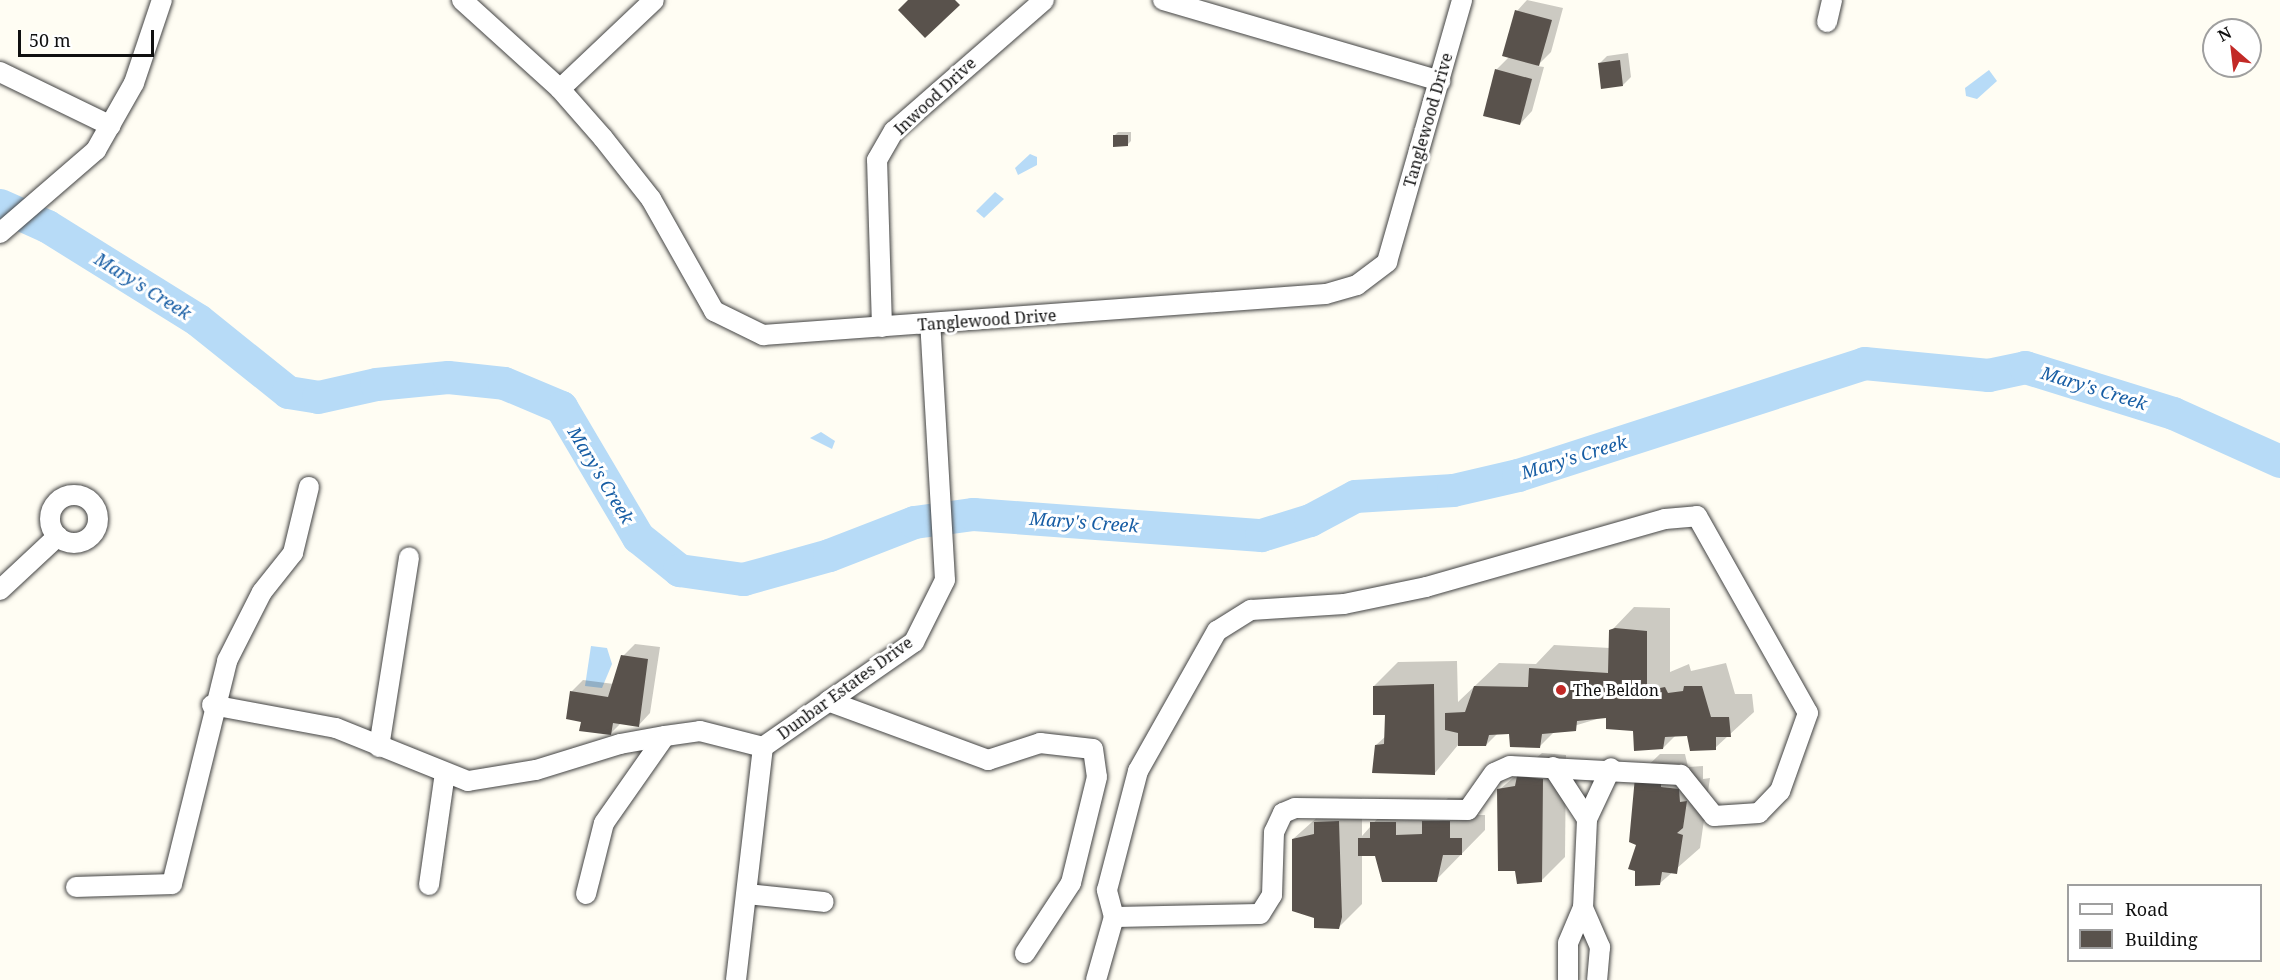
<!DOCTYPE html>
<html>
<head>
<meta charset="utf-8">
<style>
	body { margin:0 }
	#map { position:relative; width:2280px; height:980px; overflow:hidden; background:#fffdf3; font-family:"Noto Serif",serif }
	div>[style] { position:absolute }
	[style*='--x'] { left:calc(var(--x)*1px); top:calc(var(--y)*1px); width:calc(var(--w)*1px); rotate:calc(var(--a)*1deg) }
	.water>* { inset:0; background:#b7dbf7 }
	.shadow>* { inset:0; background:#0003 }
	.river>* { height:33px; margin:-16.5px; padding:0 16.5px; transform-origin:16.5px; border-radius:16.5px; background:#b7dbf7 }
	.building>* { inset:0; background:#59524c }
	.roads { filter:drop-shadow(0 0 2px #434343) drop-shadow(0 0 2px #434343) }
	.minor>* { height:20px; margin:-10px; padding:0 10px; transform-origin:10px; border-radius:10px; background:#fff }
	.minor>.ring { margin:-10px; padding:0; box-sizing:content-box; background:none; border:20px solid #fff; border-radius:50% }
	.dots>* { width:16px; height:16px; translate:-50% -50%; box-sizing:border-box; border:3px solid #fff; border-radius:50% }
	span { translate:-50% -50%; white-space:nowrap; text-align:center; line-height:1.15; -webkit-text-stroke:6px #fff; paint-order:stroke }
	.street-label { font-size:16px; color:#101010 }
	.poi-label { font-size:16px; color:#101010 }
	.left { translate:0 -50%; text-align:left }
	.water-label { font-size:18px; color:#175da4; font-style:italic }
	.legend { position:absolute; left:2067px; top:884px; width:195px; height:78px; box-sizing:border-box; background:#fff; border:2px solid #9f9f9f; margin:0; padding:8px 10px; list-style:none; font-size:18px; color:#101010 }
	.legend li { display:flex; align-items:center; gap:12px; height:30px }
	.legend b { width:30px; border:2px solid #9f9f9f }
	.north { position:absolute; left:2202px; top:18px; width:60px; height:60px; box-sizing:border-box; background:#fff; border:2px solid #9f9f9f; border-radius:50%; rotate:332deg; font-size:16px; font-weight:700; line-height:24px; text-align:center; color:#101010 }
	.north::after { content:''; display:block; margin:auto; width:21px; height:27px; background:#c22926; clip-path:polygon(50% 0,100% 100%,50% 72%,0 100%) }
	.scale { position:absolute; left:18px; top:30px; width:136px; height:27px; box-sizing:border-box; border:3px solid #101010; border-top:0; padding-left:8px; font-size:18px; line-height:21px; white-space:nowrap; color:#101010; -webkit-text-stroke:4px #fff; paint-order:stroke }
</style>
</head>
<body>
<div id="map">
	<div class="water">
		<i style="clip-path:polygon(1989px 70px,1997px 81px,1977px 99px,1966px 96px,1965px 88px)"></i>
		<i style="clip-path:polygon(1030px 154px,1037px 157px,1037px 165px,1018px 175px,1015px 168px)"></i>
		<i style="clip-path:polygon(995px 192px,1004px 199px,984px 218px,976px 211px)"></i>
		<i style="clip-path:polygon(821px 432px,835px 441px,832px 449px,810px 438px)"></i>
		<i style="clip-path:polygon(591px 646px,607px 648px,612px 664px,602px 688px,585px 686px)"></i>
	</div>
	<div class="shadow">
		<i style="clip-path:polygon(1527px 0,1563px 8px,1551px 52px,1537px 66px,1544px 67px,1532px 111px,1520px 124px,1496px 70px,1510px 56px,1517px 11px)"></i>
		<i style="clip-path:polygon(1628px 53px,1631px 77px,1623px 85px,1599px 64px,1607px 56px)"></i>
		<i style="clip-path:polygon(1118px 132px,1131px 132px,1131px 141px,1127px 145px,1114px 136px)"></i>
		<i style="clip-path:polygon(1634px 607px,1670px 608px,1670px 672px,1689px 664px,1691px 671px,1726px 663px,1735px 694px,1752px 694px,1754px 712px,1715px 748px,1688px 735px,1676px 735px,1663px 748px,1607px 716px,1554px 732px,1540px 746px,1511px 732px,1498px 733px,1486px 745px,1458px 745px,1435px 773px,1376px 745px,1386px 736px,1387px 713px,1374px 686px,1398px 662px,1457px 661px,1458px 702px,1499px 663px,1536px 664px,1554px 645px,1610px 648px,1611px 631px)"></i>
		<i style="clip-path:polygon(635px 644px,660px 647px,650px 713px,638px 726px,621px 723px,610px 734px,582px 720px,571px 692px,583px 680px,614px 684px,623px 656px)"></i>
		<i style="clip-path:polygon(1542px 753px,1566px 755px,1565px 857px,1542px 880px,1499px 790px)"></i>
		<i style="clip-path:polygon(1660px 754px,1685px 754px,1688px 767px,1703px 766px,1703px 779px,1710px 778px,1700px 848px,1659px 884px,1638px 844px,1636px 777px)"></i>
		<i style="clip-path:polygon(1339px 798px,1362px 798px,1362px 836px,1395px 799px,1419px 799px,1419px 812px,1434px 812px,1448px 798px,1473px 798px,1473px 815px,1485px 815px,1485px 830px,1436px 880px,1377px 855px,1362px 855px,1362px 904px,1338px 928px,1315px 917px,1293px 839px)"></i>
	</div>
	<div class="river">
		<i style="--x:0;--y:205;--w:51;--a:24.1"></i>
		<i style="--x:47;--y:226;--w:178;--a:31.9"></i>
		<i style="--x:198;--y:320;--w:115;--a:38.7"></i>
		<i style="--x:288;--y:392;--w:30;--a:9"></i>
		<i style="--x:318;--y:397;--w:59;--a:-12.6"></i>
		<i style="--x:376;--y:384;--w:72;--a:-5.6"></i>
		<i style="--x:448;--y:377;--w:56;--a:6.1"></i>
		<i style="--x:504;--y:383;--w:62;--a:22.8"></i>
		<i style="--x:561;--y:407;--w:151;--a:59.4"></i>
		<i style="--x:638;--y:537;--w:53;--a:38.8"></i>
		<i style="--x:679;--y:570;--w:65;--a:8"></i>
		<i style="--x:743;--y:579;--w:89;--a:-15.6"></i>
		<i style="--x:829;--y:555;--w:91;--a:-21.2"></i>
		<i style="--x:914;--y:522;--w:60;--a:-7.7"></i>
		<i style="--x:973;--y:514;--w:289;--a:4.2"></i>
		<i style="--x:1261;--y:535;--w:51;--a:-17"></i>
		<i style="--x:1310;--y:520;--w:51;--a:-28.1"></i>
		<i style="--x:1355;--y:496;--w:98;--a:-3.5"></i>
		<i style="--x:1453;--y:490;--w:67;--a:-13"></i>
		<i style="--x:1518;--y:475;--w:364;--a:-17.9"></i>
		<i style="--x:1864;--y:363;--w:125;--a:5.5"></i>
		<i style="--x:1988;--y:375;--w:38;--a:-12"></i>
		<i style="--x:2025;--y:367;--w:155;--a:17.3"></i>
		<i style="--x:2173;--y:413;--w:117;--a:24.2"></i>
	</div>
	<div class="building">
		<i style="clip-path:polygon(908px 0,955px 0,960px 5px,925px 38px,898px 10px)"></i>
		<i style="clip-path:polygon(1515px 10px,1552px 20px,1539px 66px,1502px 56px)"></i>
		<i style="clip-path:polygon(1620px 60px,1623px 86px,1601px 89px,1598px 63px)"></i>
		<i style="clip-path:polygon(1495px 69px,1532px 79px,1520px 125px,1483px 116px)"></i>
		<i style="clip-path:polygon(1113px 135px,1128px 135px,1128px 146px,1113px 147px)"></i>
		<i style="clip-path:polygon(1615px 628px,1647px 631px,1647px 699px,1650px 690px,1665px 687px,1668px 693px,1683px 691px,1684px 686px,1702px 686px,1711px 717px,1729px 717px,1731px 737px,1716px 737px,1716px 750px,1690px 751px,1687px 736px,1665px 737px,1663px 749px,1634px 751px,1633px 731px,1606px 729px,1606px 718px,1577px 721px,1576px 731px,1542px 734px,1540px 748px,1510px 747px,1509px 734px,1489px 735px,1486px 746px,1458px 746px,1458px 733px,1445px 730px,1445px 713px,1465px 712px,1474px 686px,1528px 687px,1529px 668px,1608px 673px,1609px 630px)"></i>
		<i style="clip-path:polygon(621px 655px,648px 659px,639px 727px,613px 723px,611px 735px,579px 731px,581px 722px,566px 719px,570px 691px,608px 697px)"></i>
		<i style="clip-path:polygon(1434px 684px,1435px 775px,1372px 773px,1375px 745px,1384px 744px,1385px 715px,1373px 715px,1373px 686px)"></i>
		<i style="clip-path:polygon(1517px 776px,1543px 779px,1542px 882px,1517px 884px,1515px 871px,1498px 871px,1497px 789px,1515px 786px)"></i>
		<i style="clip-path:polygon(1635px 777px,1661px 777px,1661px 787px,1679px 789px,1680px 802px,1687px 801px,1683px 828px,1677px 833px,1683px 835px,1677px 874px,1662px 872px,1660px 885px,1635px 886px,1635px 871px,1628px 869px,1636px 845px,1629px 842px)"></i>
		<i style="clip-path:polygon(1339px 821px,1342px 917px,1339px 929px,1314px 928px,1314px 918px,1292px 911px,1292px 839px,1314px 834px,1314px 822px)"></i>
		<i style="clip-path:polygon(1422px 821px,1450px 821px,1450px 838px,1462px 838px,1462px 855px,1443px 855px,1437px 882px,1382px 882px,1375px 856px,1358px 856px,1358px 838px,1370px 838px,1370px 822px,1396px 822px,1396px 835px,1422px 834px)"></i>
	</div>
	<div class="roads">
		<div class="minor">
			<i style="--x:462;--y:0;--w:132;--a:42.2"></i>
			<i style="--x:560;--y:89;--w:65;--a:48.7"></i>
			<i style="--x:603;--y:138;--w:78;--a:51.8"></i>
			<i style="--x:651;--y:199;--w:129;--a:60.6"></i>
			<i style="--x:714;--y:311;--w:55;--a:26.1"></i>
			<i style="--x:763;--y:335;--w:564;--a:-4.17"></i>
			<i style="--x:1326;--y:294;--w:32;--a:-16"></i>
			<i style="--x:1357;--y:285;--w:38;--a:-37"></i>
			<i style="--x:1387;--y:262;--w:273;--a:-74"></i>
			<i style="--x:1163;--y:0;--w:289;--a:16.3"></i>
			<i style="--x:1827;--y:22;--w:23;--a:-77"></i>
			<i style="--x:0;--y:72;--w:123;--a:25.9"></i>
			<i style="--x:560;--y:89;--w:129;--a:-43.4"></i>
			<i style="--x:0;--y:233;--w:127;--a:-40.8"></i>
			<i style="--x:96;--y:150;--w:77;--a:-60.4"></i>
			<i style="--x:134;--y:83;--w:88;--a:-71.4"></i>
			<i style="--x:882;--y:327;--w:167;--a:-91.7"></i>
			<i style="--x:877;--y:160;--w:34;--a:-60"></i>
			<i style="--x:894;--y:131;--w:199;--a:-41.1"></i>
			<i class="ring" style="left:50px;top:495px;width:28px;height:28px"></i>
			<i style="--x:0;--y:590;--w:79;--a:-43"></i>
			<i style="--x:828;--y:701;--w:171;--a:20.2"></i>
			<i style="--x:988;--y:760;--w:55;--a:-18.1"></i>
			<i style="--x:1040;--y:743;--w:53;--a:6.5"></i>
			<i style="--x:1093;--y:749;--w:28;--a:82"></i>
			<i style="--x:1097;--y:777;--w:109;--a:103.8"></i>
			<i style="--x:1071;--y:883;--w:84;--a:123.3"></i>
			<i style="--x:212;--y:705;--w:126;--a:10.5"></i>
			<i style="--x:336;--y:728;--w:142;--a:21.9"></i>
			<i style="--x:468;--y:781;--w:69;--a:-9.2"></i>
			<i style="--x:536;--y:770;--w:88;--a:-17.2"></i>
			<i style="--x:620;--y:744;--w:46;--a:-10.1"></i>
			<i style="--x:379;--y:747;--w:192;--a:-81"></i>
			<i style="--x:1553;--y:767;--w:62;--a:56.8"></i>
			<i style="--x:429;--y:885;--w:113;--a:-81.9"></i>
			<i style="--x:76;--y:887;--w:96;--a:-1.8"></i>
			<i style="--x:172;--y:884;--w:230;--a:-76.1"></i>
			<i style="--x:227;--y:661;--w:77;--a:-63.1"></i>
			<i style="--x:262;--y:592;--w:50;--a:-51.5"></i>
			<i style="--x:293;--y:553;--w:68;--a:-76.4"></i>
			<i style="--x:586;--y:894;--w:73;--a:-75.8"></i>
			<i style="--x:604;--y:823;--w:106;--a:-55"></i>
			<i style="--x:665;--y:736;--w:35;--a:-8"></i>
			<i style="--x:700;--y:731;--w:65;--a:14.3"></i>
			<i style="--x:747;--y:894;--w:77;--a:5.9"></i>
			<i style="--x:1583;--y:908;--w:43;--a:66.4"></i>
			<i style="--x:1600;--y:947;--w:33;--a:95"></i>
			<i style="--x:736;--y:980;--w:235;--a:-83.4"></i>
			<i style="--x:763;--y:747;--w:184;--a:-34.8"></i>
			<i style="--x:914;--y:642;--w:69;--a:-63.4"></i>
			<i style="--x:945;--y:580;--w:257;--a:-93.3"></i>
			<i style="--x:1096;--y:980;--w:66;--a:-74.1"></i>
			<i style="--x:1114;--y:917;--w:28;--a:-105"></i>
			<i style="--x:1107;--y:890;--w:123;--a:-75.4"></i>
			<i style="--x:1138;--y:771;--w:161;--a:-60.6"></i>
			<i style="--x:1217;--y:631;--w:40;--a:-32"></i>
			<i style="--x:1251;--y:610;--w:93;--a:-3.7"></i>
			<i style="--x:1344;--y:604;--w:84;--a:-11.7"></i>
			<i style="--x:1426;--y:587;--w:248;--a:-15.9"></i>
			<i style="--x:1665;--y:519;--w:32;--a:-5"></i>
			<i style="--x:1697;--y:516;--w:226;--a:60.6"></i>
			<i style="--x:1808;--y:713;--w:83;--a:109.7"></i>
			<i style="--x:1780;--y:791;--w:30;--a:134"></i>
			<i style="--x:1759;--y:813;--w:45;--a:176.2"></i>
			<i style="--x:1714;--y:816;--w:53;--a:-128.8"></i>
			<i style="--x:1681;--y:775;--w:171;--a:-177"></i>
			<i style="--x:1510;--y:766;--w:17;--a:156"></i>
			<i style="--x:1494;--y:773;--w:45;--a:125.1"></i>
			<i style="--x:1468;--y:810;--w:173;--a:-179.3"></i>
			<i style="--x:1295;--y:808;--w:13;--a:157"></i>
			<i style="--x:1283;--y:813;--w:21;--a:115"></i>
			<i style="--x:1274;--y:832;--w:63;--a:91.8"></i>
			<i style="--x:1272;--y:895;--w:22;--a:122"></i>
			<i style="--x:1260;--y:914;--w:146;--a:178.8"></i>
			<i style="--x:1568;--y:980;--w:37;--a:-90"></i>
			<i style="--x:1568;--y:943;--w:38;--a:-67"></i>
			<i style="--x:1583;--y:908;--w:89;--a:-87.4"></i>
			<i style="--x:1587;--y:819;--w:56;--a:-64.8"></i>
		</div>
	</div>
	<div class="dots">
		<i style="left:1561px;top:690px;background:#c22926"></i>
	</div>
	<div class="street-label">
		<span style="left:935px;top:96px;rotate:-43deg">Inwood Drive</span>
		<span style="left:1428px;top:120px;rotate:-74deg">Tanglewood Drive</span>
		<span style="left:987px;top:320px;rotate:-4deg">Tanglewood Drive</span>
		<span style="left:845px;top:688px;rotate:-36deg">Dunbar Estates Drive</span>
	</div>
	<div class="poi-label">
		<span class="left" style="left:1573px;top:690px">The Beldon</span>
	</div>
	<div class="water-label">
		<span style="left:143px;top:286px;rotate:32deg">Mary's Creek</span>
		<span style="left:2094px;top:388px;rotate:17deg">Mary's Creek</span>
		<span style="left:1574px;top:457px;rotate:-17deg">Mary's Creek</span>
		<span style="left:601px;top:475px;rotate:59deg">Mary's Creek</span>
		<span style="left:1084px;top:522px;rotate:4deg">Mary's Creek</span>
	</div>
	<ul class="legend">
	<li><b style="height:8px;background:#fff"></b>Road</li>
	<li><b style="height:16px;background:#59524c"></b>Building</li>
	</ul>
	<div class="north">N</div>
	<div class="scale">50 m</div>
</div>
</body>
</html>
